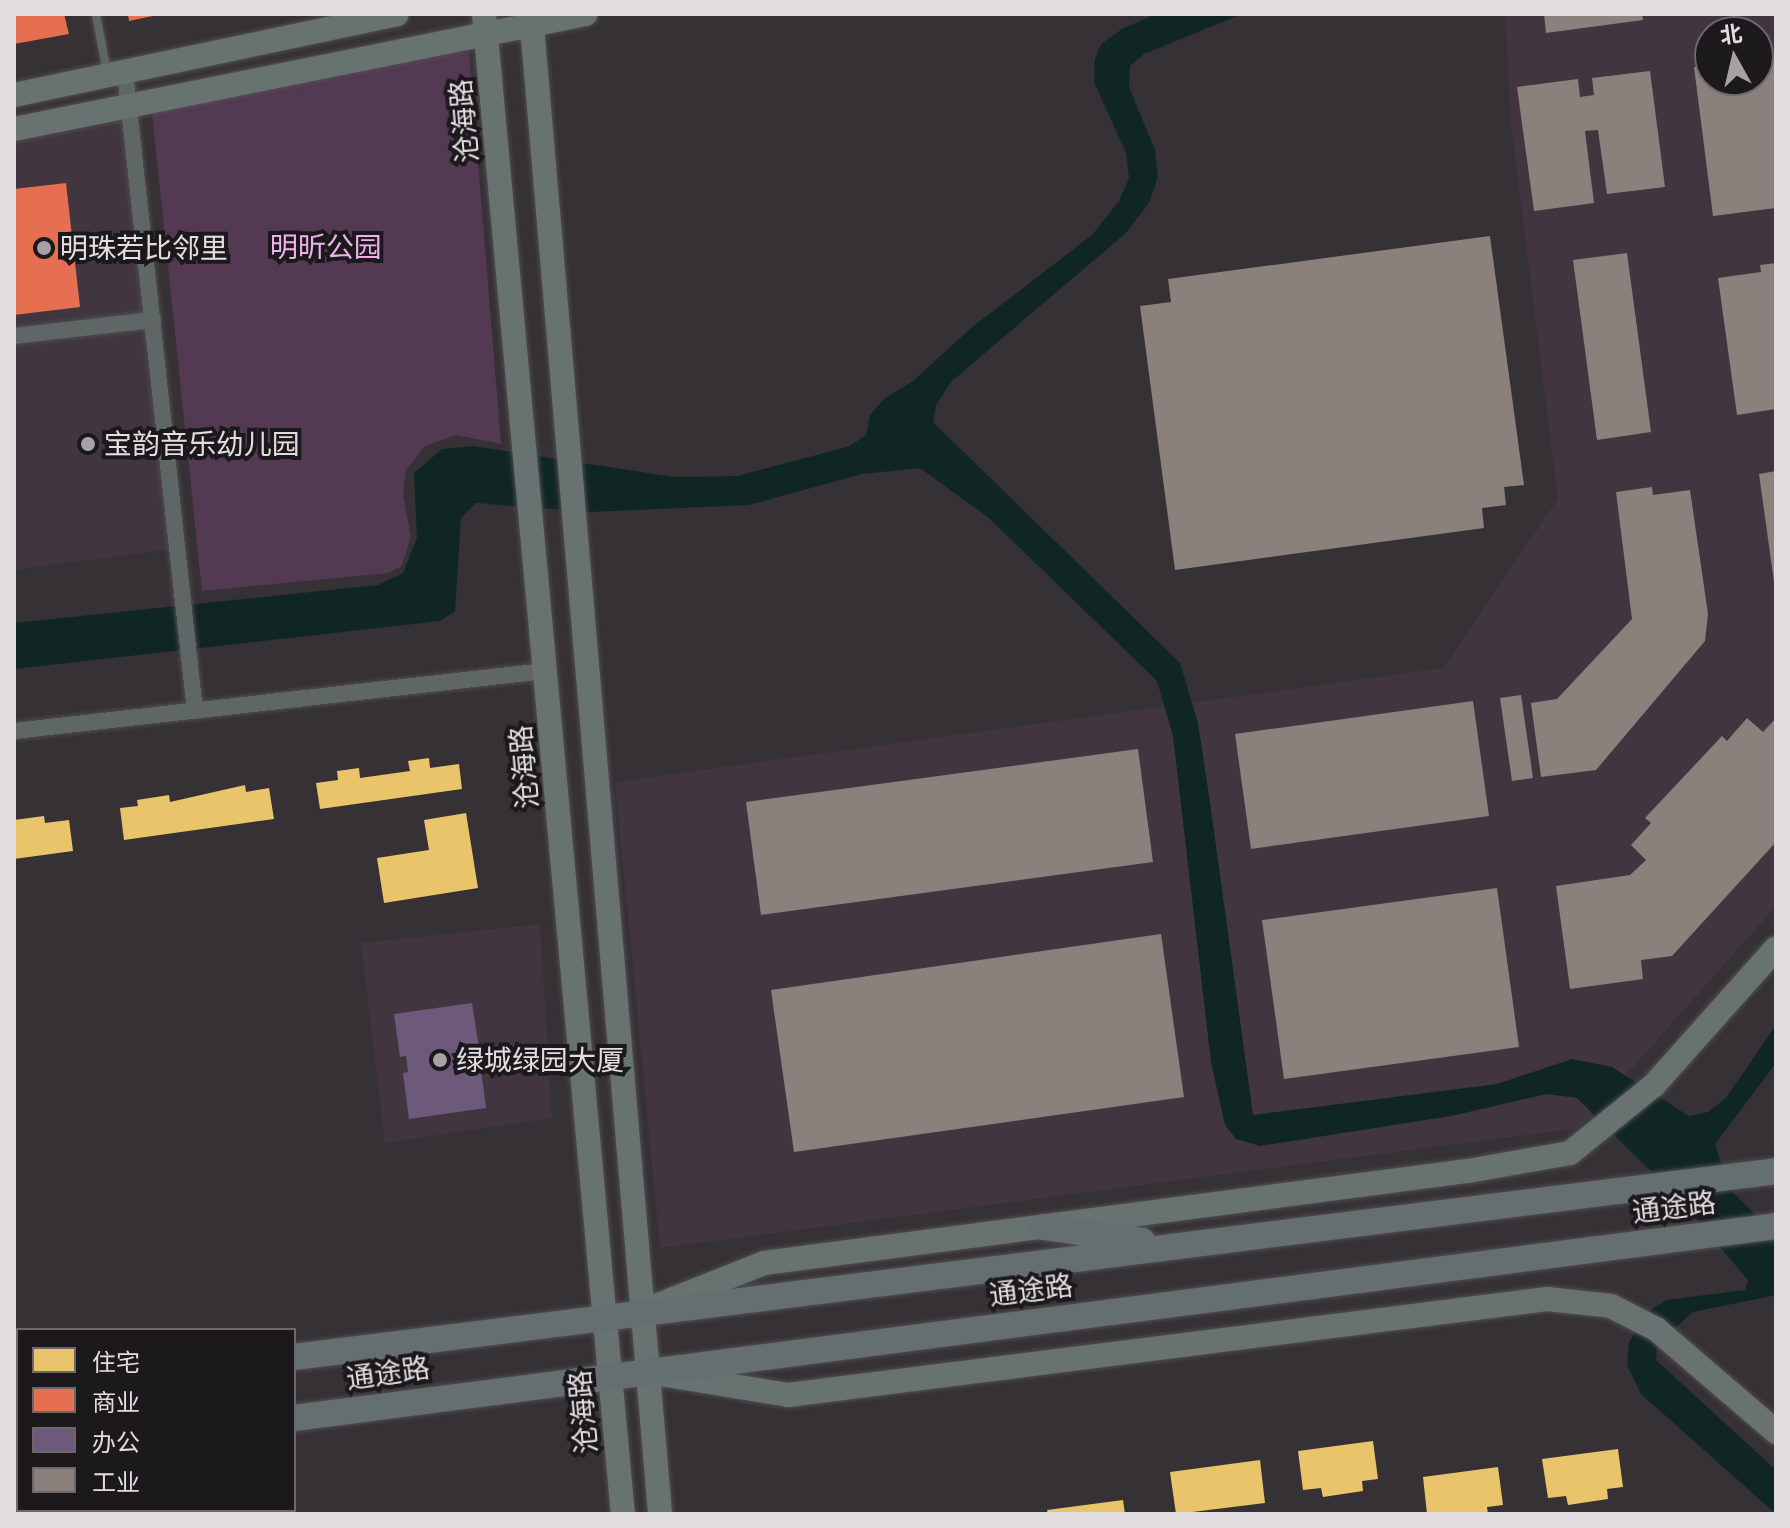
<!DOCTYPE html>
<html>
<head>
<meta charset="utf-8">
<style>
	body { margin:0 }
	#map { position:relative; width:1790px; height:1528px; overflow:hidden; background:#363135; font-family:"Archivo Narrow","Noto Sans SC",sans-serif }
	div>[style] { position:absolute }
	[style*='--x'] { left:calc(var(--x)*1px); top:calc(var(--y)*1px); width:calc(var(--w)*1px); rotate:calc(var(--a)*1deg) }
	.built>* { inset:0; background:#413640 }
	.green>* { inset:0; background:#533952 }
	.water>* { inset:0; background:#102625 }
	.homes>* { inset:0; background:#e9c46a }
	.shops>* { inset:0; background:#e76f51 }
	.offices>* { inset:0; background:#6d597a }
	.industry>* { inset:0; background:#8a817c }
	.roads { filter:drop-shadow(0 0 2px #514d50) drop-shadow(0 0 2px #514d50) }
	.service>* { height:8px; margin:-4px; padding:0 4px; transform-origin:4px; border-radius:4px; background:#5e6766 }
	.minor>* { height:16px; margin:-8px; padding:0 8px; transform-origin:8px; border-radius:8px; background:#5e6766 }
	.secondary>* { height:24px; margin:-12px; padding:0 12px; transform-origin:12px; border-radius:12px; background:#677271 }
	.primary>* { height:26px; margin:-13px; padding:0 13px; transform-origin:13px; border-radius:13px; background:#666f70 }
	.dots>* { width:22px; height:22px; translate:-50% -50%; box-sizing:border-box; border:4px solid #1c191c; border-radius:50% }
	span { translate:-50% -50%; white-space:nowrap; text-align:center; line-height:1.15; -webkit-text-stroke:8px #1c191c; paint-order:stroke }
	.street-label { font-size:28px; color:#e1dde1 }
	.park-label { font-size:28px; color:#f1afeb }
	.poi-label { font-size:28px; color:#e1dde1 }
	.left { translate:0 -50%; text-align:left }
	.frame { position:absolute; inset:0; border:16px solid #e1dde1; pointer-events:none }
	.legend { position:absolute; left:16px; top:1328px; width:280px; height:184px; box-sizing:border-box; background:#1c191c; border:2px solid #6b676b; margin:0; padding:10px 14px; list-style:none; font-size:24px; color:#e1dde1 }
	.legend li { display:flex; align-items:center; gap:16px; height:40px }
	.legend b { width:40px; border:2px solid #6b676b }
	.north { position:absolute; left:1694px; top:16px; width:80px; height:80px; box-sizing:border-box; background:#1c191c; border:2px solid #6b676b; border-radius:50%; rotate:352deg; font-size:22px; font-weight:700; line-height:32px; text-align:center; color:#e1dde1 }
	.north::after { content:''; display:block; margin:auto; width:28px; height:36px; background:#a5a1a5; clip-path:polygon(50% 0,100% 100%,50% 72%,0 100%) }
</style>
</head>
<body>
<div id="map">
	<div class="built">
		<i style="clip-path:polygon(evenodd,1505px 14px,1776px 14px,1776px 906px,1579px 1128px,660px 1248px,615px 782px,1444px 668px,1558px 499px,1511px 124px,1505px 14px,1710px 32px,1758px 32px,1758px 80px,1710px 80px,1710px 32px)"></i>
		<i style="clip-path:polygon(126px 111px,147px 314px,14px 330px,14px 136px)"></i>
		<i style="clip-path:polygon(151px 325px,172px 549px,14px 570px,14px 339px)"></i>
		<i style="clip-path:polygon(540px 924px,552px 1118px,385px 1143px,361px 943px)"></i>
	</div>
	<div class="green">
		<i style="clip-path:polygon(469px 50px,501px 444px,456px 435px,425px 446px,406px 470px,403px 495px,411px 536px,402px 566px,388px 573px,202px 591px,152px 113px)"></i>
	</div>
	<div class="water">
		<i style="clip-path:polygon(1156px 14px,1242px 14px,1144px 54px,1130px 66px,1129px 87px,1155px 150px,1158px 176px,1150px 201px,1127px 232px,951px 382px,936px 405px,933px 422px,1180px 663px,1198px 723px,1210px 802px,1253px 1115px,1497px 1084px,1572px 1059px,1612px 1067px,1689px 1116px,1708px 1112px,1726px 1098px,1776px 1025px,1776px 1063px,1715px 1144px,1729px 1189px,1776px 1234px,1776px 1295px,1693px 1312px,1657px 1344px,1656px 1360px,1776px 1470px,1776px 1514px,1641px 1394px,1627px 1365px,1629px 1342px,1649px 1311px,1666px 1300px,1745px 1290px,1748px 1280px,1677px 1197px,1577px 1098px,1547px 1094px,1451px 1116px,1260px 1146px,1236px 1139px,1225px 1125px,1211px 1062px,1173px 736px,1157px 681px,989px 518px,920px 468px,862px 474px,749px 505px,589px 512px,476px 503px,461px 518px,455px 611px,440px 621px,14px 669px,14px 623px,378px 585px,403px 573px,417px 538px,414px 473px,442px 449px,473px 446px,674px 477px,738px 476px,850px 446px,866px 435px,870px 415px,885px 398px,913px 381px,971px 328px,1092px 235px,1119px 201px,1129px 178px,1126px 153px,1094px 82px,1095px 59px,1101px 44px,1122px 29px)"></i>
	</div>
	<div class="homes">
		<i style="clip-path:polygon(14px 14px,60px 14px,62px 25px,14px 35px)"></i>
		<i style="clip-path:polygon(429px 758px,430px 768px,459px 764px,462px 789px,320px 809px,316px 783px,338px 780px,337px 771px,359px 768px,360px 778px,410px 771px,408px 761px)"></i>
		<i style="clip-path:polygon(245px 785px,246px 792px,269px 788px,274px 819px,124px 840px,120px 808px,138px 806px,137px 800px,169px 795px,170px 802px)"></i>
		<i style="clip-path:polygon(466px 813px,478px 888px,384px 903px,377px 858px,429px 850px,424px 820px)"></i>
		<i style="clip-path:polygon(44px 816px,45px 823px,69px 820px,73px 851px,14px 859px,14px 820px)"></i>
		<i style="clip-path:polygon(1373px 1441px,1378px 1479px,1362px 1481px,1363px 1491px,1323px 1497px,1321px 1488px,1303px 1490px,1298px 1451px)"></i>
		<i style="clip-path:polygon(1618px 1449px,1623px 1487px,1607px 1489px,1608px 1499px,1568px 1505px,1566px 1496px,1548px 1498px,1542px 1459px)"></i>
		<i style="clip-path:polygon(1260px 1460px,1265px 1503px,1176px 1514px,1170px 1472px)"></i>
		<i style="clip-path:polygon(1498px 1467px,1503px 1505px,1487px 1507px,1488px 1514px,1427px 1514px,1423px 1477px)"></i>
		<i style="clip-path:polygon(1123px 1500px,1125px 1514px,1048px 1514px,1047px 1510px)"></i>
	</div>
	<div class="shops">
		<i style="clip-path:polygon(14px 14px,64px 14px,69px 34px,14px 44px)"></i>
		<i style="clip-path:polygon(128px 14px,157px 14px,158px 15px,129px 21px)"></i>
		<i style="clip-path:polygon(66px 183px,80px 307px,14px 315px,14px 189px)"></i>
	</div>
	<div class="offices">
		<i style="clip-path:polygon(472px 1003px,479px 1048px,473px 1049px,475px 1063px,480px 1062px,486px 1108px,409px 1119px,403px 1073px,408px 1072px,406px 1056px,400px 1057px,394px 1014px)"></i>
	</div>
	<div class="industry">
		<i style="clip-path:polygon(1544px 14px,1642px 14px,1643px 20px,1546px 33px)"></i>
		<i style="clip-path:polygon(1776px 56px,1776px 208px,1713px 216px,1694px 67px,1710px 65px,1710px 80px,1758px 80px,1758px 58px)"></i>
		<i style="clip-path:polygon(1650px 71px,1665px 187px,1607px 194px,1598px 130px,1585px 131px,1594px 203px,1534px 211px,1517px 87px,1578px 79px,1580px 97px,1594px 95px,1592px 78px)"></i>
		<i style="clip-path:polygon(1490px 236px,1524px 485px,1504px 487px,1506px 505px,1482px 508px,1484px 528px,1175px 570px,1140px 306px,1171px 302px,1168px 279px)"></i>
		<i style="clip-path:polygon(1627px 253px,1651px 432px,1597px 440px,1573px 260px)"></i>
		<i style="clip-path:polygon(1776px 263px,1776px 409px,1737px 415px,1718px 278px,1761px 272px,1760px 265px)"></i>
		<i style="clip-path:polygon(1776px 471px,1776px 582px,1774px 582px,1759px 474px)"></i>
		<i style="clip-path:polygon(1652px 487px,1653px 495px,1690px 490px,1708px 614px,1705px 641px,1596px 770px,1541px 777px,1531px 703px,1557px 699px,1632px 619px,1616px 492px)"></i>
		<i style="clip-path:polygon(1521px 695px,1533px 778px,1512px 781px,1500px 698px)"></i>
		<i style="clip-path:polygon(1473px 701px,1489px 816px,1251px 849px,1235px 734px)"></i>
		<i style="clip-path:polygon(1747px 718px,1763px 732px,1776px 718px,1776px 842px,1672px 956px,1641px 960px,1643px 979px,1570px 989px,1556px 886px,1630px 875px,1646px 860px,1631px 845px,1651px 823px,1645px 818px,1722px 736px,1727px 741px)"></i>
		<i style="clip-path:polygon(1138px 749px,1153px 862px,761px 915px,746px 802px)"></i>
		<i style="clip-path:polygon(1497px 888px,1519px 1047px,1284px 1079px,1262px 920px)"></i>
		<i style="clip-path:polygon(1161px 934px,1184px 1097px,794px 1152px,771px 990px)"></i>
	</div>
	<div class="roads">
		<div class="service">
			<i style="--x:96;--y:14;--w:59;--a:79.3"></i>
		</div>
		<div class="minor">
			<i style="--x:125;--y:72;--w:643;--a:83.75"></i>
			<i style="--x:14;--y:336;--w:140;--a:-6.6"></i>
			<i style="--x:14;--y:731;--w:534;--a:-6.45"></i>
		</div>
		<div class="secondary">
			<i style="--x:484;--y:14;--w:1506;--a:84.71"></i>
			<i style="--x:531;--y:14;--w:1506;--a:85.08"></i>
			<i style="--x:14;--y:95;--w:391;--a:-11.9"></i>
			<i style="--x:14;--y:129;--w:583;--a:-11.37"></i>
			<i style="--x:656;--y:1306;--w:116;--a:-21.7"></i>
			<i style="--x:764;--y:1263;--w:710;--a:-7.45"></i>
			<i style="--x:1468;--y:1171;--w:104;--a:-10"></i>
			<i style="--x:1570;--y:1153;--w:108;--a:-39"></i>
			<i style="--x:1654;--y:1085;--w:183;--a:-48.3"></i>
			<i style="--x:660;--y:1374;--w:130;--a:9.3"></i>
			<i style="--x:788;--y:1395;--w:765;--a:-7.21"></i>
			<i style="--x:1547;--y:1299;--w:64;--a:6.2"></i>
			<i style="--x:1611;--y:1306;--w:51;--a:27.1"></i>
			<i style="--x:1656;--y:1329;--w:158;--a:40.6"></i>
		</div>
		<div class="primary">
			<i style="--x:1043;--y:1227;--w:100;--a:8"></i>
			<i style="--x:294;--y:1357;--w:1494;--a:-7.15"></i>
			<i style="--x:14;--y:1393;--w:4;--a:0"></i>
			<i style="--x:294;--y:1418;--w:1494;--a:-7.38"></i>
			<i style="--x:14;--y:1455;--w:4;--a:0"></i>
		</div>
	</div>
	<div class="dots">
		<i style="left:44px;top:248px;background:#a5a1a5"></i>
		<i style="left:88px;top:444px;background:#a5a1a5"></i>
		<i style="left:440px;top:1060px;background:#a5a1a5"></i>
	</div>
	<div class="street-label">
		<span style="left:464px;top:121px;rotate:-95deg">沧海路</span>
		<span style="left:524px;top:767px;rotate:-95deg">沧海路</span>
		<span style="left:1674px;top:1207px;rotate:-7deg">通途路</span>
		<span style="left:1031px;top:1290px;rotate:-7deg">通途路</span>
		<span style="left:388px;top:1373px;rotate:-8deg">通途路</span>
		<span style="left:583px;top:1412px;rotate:-95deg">沧海路</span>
	</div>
	<div class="park-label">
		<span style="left:326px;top:247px">明昕公园</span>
	</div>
	<div class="poi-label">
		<span class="left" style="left:60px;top:248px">明珠若比邻里</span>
		<span class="left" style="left:104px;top:444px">宝韵音乐幼儿园</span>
		<span class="left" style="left:456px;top:1060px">绿城绿园大厦</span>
	</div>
	<div class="frame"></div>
	<ul class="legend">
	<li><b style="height:22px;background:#e9c46a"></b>住宅</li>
	<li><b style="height:22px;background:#e76f51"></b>商业</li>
	<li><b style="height:22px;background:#6d597a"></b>办公</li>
	<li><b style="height:22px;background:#8a817c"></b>工业</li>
	</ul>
	<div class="north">北</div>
</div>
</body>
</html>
